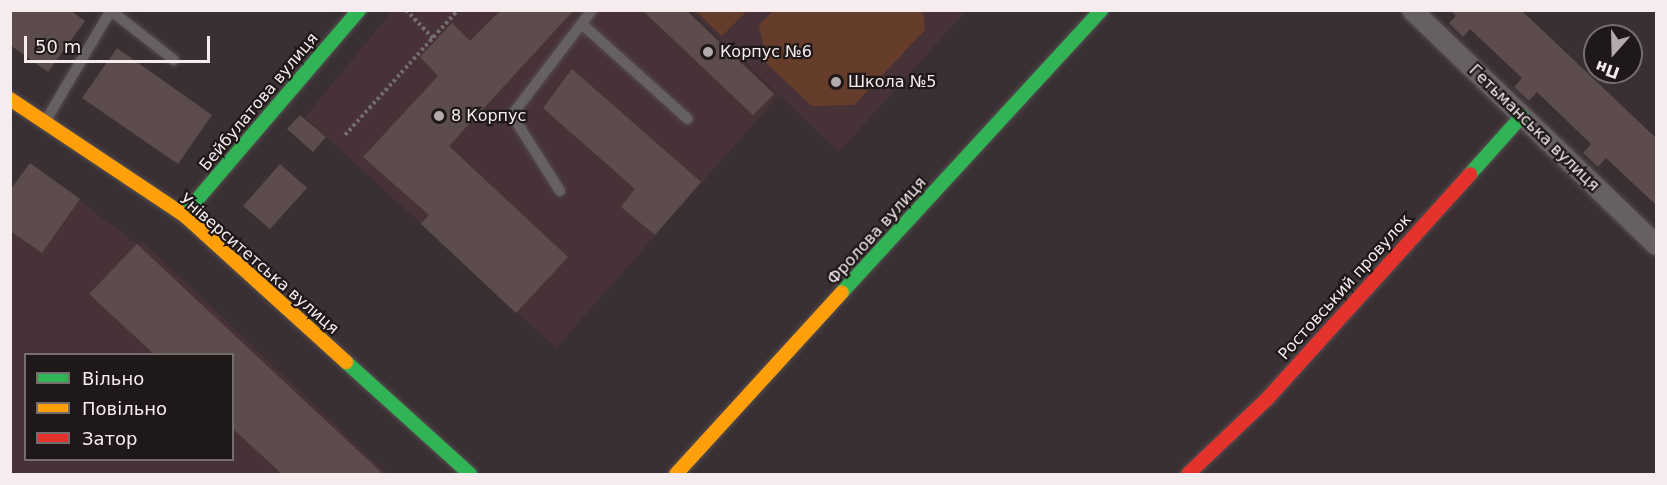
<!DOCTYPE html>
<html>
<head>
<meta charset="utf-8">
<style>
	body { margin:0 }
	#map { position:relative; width:1667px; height:485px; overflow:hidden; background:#3a3033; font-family:"DejaVu Sans",sans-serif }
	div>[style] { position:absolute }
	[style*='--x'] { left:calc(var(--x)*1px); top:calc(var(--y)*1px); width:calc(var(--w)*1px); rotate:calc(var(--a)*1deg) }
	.built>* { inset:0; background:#473237 }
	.green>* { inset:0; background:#663c2b }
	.building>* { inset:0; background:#5c4c4c }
	.path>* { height:4px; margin-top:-2px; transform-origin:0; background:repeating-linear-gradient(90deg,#726c6e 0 3px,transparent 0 6px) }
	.roads { filter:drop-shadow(0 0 2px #544c4e) drop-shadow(0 0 2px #544c4e) }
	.lane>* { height:10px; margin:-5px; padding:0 5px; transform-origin:5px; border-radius:5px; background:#676062 }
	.street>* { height:20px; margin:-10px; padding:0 10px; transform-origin:10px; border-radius:10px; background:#676062 }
	.fast>* { height:14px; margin:-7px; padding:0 7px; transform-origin:7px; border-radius:7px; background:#30b455 }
	.slow>* { height:14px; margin:-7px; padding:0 7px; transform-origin:7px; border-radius:7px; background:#ff9f0a }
	.jam>* { height:14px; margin:-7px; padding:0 7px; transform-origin:7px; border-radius:7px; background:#e5322d }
	.dots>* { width:16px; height:16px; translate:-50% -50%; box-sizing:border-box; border:3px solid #1f1819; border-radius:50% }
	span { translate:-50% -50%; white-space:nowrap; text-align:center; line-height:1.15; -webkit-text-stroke:4.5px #1f1819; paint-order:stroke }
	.poi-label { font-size:16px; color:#f6ebed }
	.left { translate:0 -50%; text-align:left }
	.street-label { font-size:16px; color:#f6ebed }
	.frame { position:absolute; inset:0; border:12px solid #f6ebed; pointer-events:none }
	.legend { position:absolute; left:24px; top:353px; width:210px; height:108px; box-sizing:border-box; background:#1f1819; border:2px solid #756c6e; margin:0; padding:8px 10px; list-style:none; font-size:18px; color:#f6ebed }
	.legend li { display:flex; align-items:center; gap:12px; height:30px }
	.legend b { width:30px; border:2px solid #756c6e }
	.north { position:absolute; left:1583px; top:24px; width:60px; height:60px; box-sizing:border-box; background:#1f1819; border:2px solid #756c6e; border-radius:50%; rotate:200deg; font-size:16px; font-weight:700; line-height:24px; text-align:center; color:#f6ebed }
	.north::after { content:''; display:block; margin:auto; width:21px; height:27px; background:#b4aaac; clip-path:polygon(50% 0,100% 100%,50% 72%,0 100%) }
	.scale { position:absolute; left:24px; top:36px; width:186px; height:27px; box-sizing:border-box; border:3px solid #f6ebed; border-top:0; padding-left:8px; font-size:18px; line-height:21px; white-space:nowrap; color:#f6ebed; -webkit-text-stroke:4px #1f1819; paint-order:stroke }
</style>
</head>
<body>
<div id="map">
	<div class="built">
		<i style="clip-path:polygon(393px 10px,688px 11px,778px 96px,556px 348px,305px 117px)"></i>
		<i style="clip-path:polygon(967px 10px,839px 152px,691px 11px)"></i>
		<i style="clip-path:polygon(evenodd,30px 163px,137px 244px,143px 242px,387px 474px,11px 474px,11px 190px,30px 163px,26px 354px,232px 354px,232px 460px,26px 460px,26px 354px)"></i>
	</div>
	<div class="green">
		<i style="clip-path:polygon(923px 10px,925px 30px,854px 105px,812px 106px,767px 64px,759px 25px,773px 11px)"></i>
		<i style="clip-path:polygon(696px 11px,747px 11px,722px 36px)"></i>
	</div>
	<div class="building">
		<i style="clip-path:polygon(10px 10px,70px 10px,85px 21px,48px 72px,10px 45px)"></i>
		<i style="clip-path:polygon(501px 10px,574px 10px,449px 146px,568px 257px,516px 313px,421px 224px,429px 215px,363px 157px,438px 76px,420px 57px,452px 23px,470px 41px)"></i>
		<i style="clip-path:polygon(642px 10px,686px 10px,774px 94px,753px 115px)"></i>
		<i style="clip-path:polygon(1450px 10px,1521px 10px,1656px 138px,1656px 205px,1606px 158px,1598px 167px,1583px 153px,1591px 144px,1537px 92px,1529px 101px,1514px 87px,1522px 78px,1470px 29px,1463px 37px,1449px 23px,1456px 16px)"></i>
		<i style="clip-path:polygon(117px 48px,212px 115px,178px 164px,82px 98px)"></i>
		<i style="clip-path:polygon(572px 69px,701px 182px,655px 235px,621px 207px,635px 189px,543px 108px)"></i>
		<i style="clip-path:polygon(300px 115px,326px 137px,313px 152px,287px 129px)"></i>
		<i style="clip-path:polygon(30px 163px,80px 199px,42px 253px,10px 231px,10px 190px)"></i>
		<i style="clip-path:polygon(280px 164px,307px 188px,270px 229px,243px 206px)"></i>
		<i style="clip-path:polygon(137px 244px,232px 333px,383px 474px,282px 474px,232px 428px,232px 354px,154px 354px,89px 294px)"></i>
	</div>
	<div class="path">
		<i style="--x:406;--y:10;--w:39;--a:46"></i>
		<i style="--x:345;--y:135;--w:169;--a:-47.9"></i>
	</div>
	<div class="roads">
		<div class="lane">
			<i style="--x:114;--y:13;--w:76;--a:38.1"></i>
			<i style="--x:582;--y:24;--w:142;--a:41.9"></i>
			<i style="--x:45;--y:122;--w:130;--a:-59.5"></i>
			<i style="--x:560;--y:191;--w:90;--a:-122.3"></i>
			<i style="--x:512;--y:115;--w:132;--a:-52.7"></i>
		</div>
		<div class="street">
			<i style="--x:1412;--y:10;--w:339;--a:43.9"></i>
		</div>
		<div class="fast">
			<i style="--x:1470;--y:174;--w:78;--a:-48.1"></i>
			<i style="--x:184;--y:215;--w:270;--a:-49.5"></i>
			<i style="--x:842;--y:292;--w:383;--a:-47.4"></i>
			<i style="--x:346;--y:362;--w:167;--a:42.1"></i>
		</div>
		<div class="slow">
			<i style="--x:10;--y:99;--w:209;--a:33.7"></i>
			<i style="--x:184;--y:215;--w:219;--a:42.2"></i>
			<i style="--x:676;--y:474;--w:246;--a:-47.6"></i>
		</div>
		<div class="jam">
			<i style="--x:1188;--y:474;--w:109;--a:-43.5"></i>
			<i style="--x:1267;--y:399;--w:303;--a:-47.9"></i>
		</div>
	</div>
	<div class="dots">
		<i style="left:708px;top:52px;background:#b4aaac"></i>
		<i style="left:836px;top:82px;background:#b4aaac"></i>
		<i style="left:439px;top:116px;background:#b4aaac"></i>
	</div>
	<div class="poi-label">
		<span class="left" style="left:720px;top:52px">Корпус №6</span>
		<span class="left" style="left:848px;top:82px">Школа №5</span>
		<span class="left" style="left:451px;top:116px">8 Корпус</span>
	</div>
	<div class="street-label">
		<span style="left:259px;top:102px;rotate:-50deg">Бейбулатова вулиця</span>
		<span style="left:1534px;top:128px;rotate:44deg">Гетьманська вулиця</span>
		<span style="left:877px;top:231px;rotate:-48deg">Фролова вулиця</span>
		<span style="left:259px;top:264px;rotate:41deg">Університетська вулиця</span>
		<span style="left:1345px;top:287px;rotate:-48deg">Ростовський провулок</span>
	</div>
	<div class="frame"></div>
	<ul class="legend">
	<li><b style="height:8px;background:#30b455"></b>Вільно</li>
	<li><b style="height:8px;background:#ff9f0a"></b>Повільно</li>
	<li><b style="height:8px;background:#e5322d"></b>Затор</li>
	</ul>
	<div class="north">Пн</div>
	<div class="scale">50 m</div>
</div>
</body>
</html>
